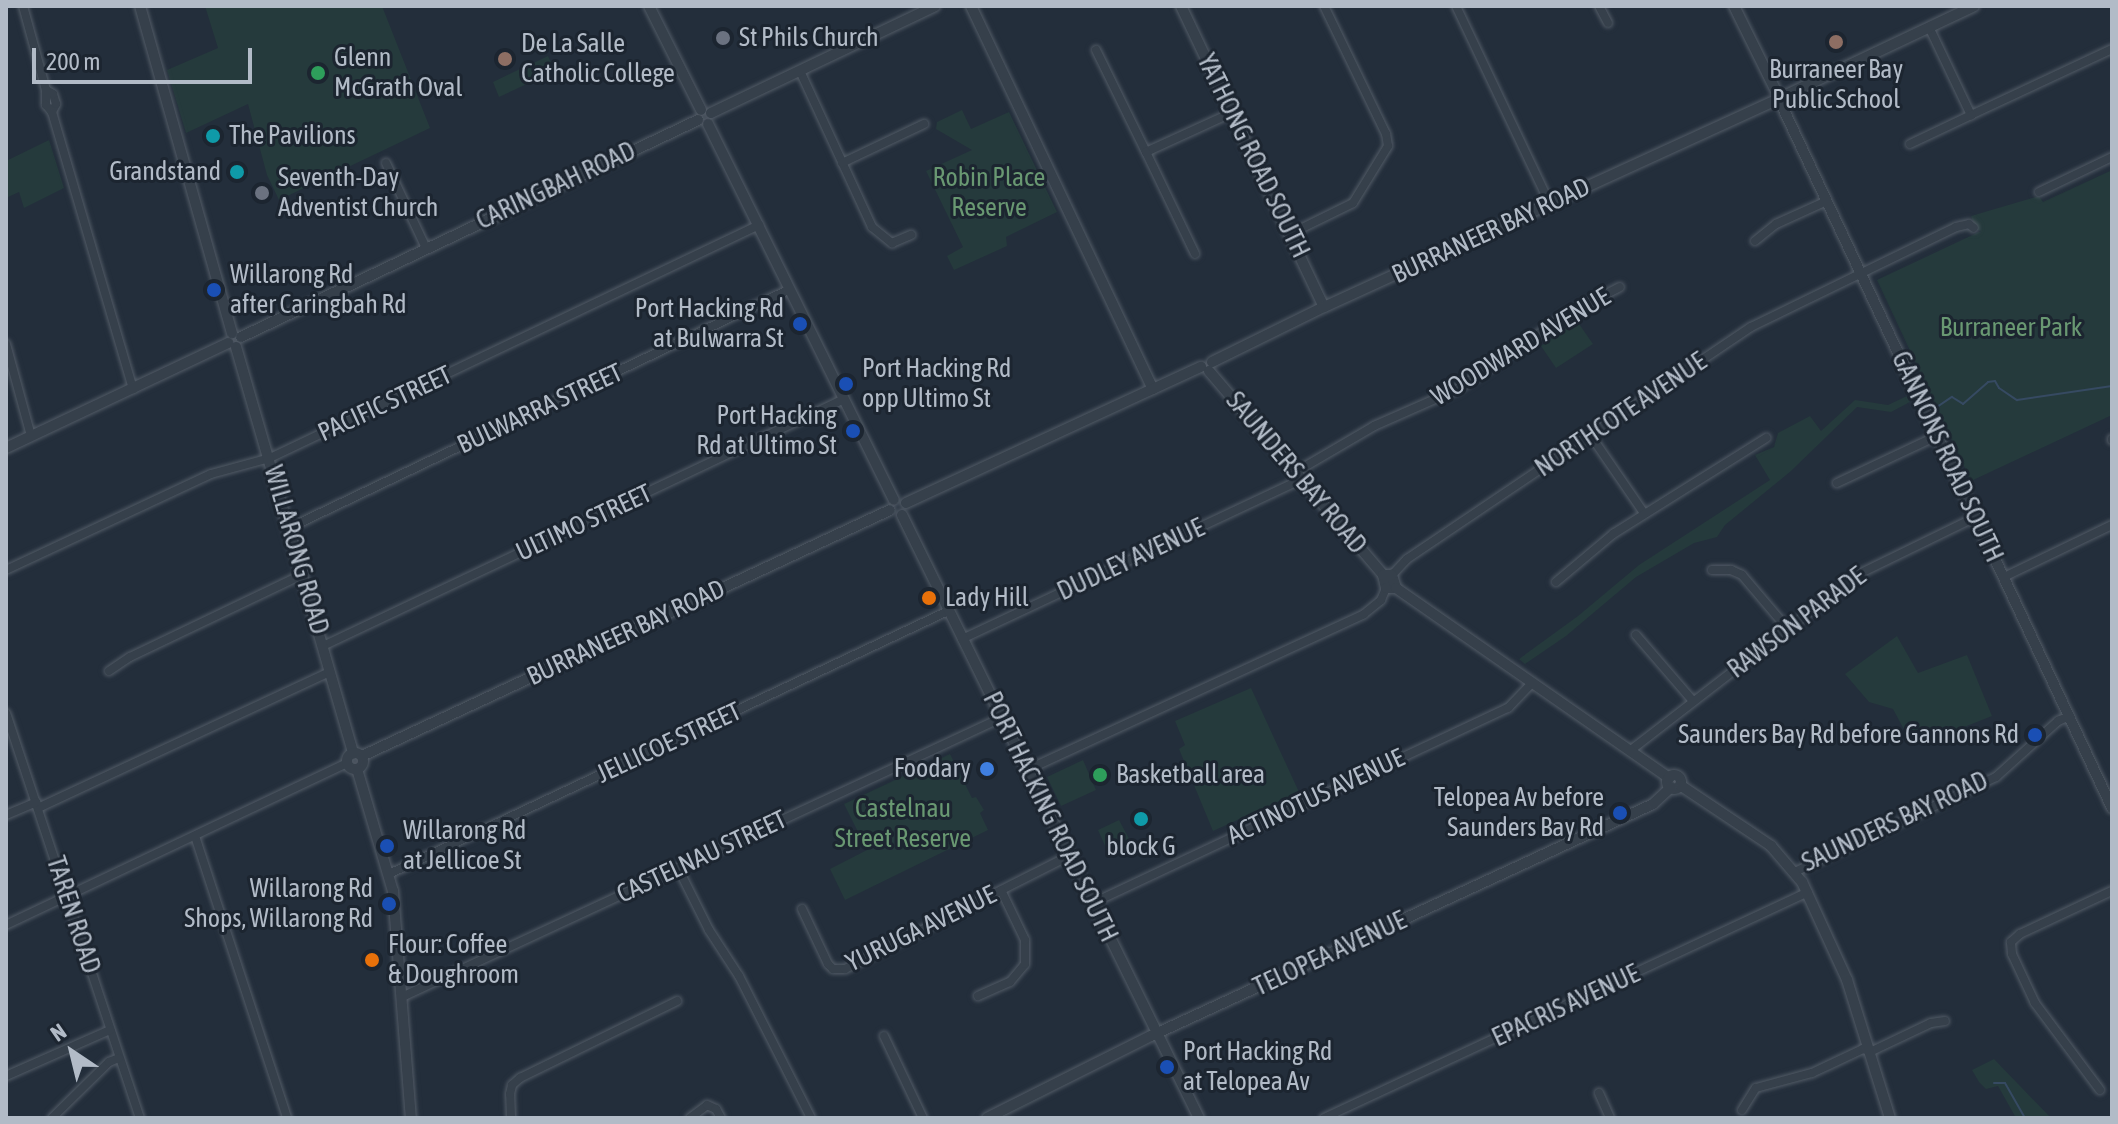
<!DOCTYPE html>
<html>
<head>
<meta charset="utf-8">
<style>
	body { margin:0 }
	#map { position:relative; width:2118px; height:1124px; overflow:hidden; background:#232e3b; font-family:"Asap Condensed",sans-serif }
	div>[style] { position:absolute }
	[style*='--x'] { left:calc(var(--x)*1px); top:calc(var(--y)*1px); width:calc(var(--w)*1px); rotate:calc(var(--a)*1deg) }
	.green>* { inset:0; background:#253a3c }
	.stream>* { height:2px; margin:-1px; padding:0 1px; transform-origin:1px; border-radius:1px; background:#364a62 }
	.roads { filter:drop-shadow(0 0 2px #525b66) drop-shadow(0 0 2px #525b66) }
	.minor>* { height:8px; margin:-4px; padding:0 4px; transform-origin:4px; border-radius:4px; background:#36404b }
	.tertiary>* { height:10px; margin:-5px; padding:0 5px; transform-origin:5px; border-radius:5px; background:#36404b }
	.tertiary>.ring { margin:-5px; padding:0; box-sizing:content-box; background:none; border:10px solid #36404b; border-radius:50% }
	.dots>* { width:22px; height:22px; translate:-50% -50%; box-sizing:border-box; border:4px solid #1c2530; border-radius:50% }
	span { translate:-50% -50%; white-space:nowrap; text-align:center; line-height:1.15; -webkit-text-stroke:6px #1c2530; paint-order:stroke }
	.poi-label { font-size:26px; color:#b2bbc7 }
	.left { translate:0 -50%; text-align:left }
	.right { translate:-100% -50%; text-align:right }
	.street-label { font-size:26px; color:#b2bbc7 }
	.park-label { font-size:26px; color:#699872 }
	.frame { position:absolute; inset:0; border:8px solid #b2bbc7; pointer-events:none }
	.north { position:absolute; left:32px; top:1012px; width:80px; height:80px; -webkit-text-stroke:6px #1c2530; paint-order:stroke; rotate:325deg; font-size:22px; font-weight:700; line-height:32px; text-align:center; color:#b2bbc7 }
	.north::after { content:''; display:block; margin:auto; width:28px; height:36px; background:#b2bbc7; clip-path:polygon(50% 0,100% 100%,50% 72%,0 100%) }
	.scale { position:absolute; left:32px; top:48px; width:220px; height:36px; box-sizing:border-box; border:4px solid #b2bbc7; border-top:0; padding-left:10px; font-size:24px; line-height:28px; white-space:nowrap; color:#b2bbc7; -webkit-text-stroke:6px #1c2530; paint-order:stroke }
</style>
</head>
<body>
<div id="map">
	<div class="green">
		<i style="clip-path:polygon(205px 6px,382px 6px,430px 128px,279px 200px,267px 175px,248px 104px,186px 133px,167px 70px,218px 48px)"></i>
		<i style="clip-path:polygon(548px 56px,555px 71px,499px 97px,493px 82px,520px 69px,525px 78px,521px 69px)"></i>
		<i style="clip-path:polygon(962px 110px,971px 129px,1009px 112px,1057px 212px,1006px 237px,1007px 246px,954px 270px,947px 256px,963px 247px,926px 171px,972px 150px,936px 129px,937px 122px)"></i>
		<i style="clip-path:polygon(49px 140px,64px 188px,24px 208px,19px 192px,6px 198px,6px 161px)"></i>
		<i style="clip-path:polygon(2112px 170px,2112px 415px,1971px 481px,1877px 280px,1981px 231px,1976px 229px,1971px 216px,2039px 196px,2043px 202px)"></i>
		<i style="clip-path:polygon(1577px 321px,1593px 344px,1556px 368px,1541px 346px)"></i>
		<i style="clip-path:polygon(1907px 396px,1910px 402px,1891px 412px,1857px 407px,1791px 471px,1725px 525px,1717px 537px,1694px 543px,1636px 577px,1566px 636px,1525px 664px,1519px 659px,1578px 616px,1639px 565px,1770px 480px,1755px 455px,1774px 447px,1778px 433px,1810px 416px,1821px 431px,1855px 400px,1888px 405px)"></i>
		<i style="clip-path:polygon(1897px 636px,1918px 673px,1967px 655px,1992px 716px,1949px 733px,1946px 727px,1910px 741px,1893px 709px,1869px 702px,1845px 674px)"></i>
		<i style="clip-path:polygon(1251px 688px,1299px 792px,1213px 831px,1179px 749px,1185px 745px,1175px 721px)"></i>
		<i style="clip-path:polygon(950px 754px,972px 798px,976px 797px,984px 810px,980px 813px,988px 830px,845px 900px,830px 869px,867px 850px,844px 804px)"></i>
		<i style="clip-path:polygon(1083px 760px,1096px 790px,1061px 806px,1047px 777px)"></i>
		<i style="clip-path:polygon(1119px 820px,1133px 846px,1110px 857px,1098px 830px)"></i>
		<i style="clip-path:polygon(1994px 1059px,2051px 1118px,2016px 1118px,1998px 1086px,1986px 1089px,1979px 1082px,1972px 1070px)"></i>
	</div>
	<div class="stream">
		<i style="--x:1934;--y:409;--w:22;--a:-34"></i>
		<i style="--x:1952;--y:397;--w:13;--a:32"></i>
		<i style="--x:1963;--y:404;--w:33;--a:-41"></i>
		<i style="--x:1988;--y:382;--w:7;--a:-8"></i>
		<i style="--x:1995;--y:381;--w:8;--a:60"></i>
		<i style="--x:1999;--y:388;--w:22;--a:34"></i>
		<i style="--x:2017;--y:400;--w:96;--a:-8.4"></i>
		<i style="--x:1994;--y:1083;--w:11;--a:0"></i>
		<i style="--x:2005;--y:1083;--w:40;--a:60.3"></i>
	</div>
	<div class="roads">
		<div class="minor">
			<i style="--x:23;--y:6;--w:87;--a:74.7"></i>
			<i style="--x:1456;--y:6;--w:219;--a:64.6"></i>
			<i style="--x:1599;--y:6;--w:19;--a:62"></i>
			<i style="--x:1929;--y:27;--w:98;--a:64.5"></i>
			<i style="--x:1971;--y:115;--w:156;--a:-25.1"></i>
			<i style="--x:1096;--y:50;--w:114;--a:63.9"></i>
			<i style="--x:1146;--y:152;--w:94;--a:-24.6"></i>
			<i style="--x:800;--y:71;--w:172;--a:65.2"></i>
			<i style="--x:872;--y:227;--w:26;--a:39"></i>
			<i style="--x:892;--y:243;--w:21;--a:-23"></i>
			<i style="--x:52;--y:112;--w:9;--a:-63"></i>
			<i style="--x:56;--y:104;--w:10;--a:-107"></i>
			<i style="--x:53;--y:94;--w:8;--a:-150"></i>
			<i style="--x:46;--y:90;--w:15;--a:90"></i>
			<i style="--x:46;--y:105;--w:9;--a:49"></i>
			<i style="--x:52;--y:112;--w:289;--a:73.7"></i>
			<i style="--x:1910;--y:144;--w:68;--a:-25.4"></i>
			<i style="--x:1146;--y:152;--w:113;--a:64.3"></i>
			<i style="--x:386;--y:163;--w:94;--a:64.8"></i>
			<i style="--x:842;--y:163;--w:91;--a:-25.4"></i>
			<i style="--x:2039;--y:192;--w:81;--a:-25.6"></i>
			<i style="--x:1290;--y:234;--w:70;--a:-26.2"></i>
			<i style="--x:1353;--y:203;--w:67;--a:-58.4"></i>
			<i style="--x:1388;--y:146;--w:12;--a:-99"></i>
			<i style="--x:1386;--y:134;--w:142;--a:-115.8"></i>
			<i style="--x:1755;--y:241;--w:27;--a:-39"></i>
			<i style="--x:1776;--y:224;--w:56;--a:-24.3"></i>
			<i style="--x:6;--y:344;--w:95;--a:74.8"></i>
			<i style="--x:1591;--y:436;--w:93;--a:55.5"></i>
			<i style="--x:2112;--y:439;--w:1;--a:90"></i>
			<i style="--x:1294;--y:473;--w:93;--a:-30.4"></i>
			<i style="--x:1374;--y:426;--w:92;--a:-23.8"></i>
			<i style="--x:1458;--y:389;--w:135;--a:-34.2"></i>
			<i style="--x:1570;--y:313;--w:56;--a:-27.5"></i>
			<i style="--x:1837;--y:483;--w:110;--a:-25.2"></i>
			<i style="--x:289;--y:528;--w:555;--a:-25.5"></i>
			<i style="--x:6;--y:570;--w:226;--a:-25.1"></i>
			<i style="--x:211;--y:474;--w:61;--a:-15.2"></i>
			<i style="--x:270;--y:458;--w:542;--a:-25.48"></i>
			<i style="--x:1712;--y:570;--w:19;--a:0"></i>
			<i style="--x:1731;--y:570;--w:12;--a:24"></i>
			<i style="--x:1742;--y:575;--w:70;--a:49.7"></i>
			<i style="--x:1392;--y:575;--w:22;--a:-47"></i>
			<i style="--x:1407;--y:559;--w:415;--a:-34"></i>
			<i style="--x:1751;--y:327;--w:228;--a:-26"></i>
			<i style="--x:1956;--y:227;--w:13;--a:-13"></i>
			<i style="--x:1969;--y:224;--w:6;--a:39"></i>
			<i style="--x:2004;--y:577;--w:120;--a:-25.7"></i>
			<i style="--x:1556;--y:582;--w:75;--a:-40.1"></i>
			<i style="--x:1613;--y:534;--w:181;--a:-32.1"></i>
			<i style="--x:1636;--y:635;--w:87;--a:49.2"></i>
			<i style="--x:962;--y:639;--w:374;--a:-25.2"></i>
			<i style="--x:323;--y:646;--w:577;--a:-25.37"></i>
			<i style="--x:109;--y:671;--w:25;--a:-34"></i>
			<i style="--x:130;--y:657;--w:192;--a:-25.6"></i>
			<i style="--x:6;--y:713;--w:427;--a:71.7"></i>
			<i style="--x:1631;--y:750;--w:288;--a:-37.7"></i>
			<i style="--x:1859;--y:574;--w:130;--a:-26"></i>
			<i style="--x:1027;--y:770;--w:371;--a:-24.8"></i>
			<i style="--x:1364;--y:614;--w:22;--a:-39"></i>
			<i style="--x:1381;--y:600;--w:13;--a:-67"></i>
			<i style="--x:38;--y:808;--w:322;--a:-25"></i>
			<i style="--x:6;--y:815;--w:33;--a:-23"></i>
			<i style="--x:195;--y:836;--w:297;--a:71.9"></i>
			<i style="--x:678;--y:868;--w:69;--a:63.4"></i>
			<i style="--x:709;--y:930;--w:55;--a:56.9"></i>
			<i style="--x:739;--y:976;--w:159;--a:63.1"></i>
			<i style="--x:1795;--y:872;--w:222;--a:-25.3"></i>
			<i style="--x:1996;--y:777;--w:84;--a:-42.1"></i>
			<i style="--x:2058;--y:721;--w:13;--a:-23"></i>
			<i style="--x:389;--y:874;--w:618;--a:-25.2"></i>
			<i style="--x:1093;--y:903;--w:459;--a:-25.2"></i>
			<i style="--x:1508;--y:708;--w:35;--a:-46"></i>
			<i style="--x:802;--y:909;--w:61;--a:64.7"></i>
			<i style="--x:828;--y:964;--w:7;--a:45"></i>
			<i style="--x:833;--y:969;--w:12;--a:0"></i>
			<i style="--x:845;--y:969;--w:251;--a:-26.8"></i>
			<i style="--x:6;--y:925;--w:378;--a:-25.4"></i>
			<i style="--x:978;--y:996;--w:35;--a:-24"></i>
			<i style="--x:1010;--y:982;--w:23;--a:-50"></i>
			<i style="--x:1025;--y:964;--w:24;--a:-90"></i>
			<i style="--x:1025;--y:940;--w:55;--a:-115.6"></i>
			<i style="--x:402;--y:997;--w:661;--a:-24.97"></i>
			<i style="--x:884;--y:1036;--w:91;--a:64.6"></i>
			<i style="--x:6;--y:1076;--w:114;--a:-23.9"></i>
			<i style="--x:2100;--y:1090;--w:109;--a:-126.8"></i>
			<i style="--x:2035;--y:1003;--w:54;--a:-115.1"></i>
			<i style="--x:2012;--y:954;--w:12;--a:-95"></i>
			<i style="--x:2011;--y:942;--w:12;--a:-42"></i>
			<i style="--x:2020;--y:934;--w:102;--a:-25.1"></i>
			<i style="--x:1599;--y:1093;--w:27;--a:66"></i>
			<i style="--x:1742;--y:1110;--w:26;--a:-58"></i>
			<i style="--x:1756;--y:1088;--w:58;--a:-15"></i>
			<i style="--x:1812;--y:1073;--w:56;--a:-25.2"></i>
			<i style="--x:1863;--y:1049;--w:9;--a:13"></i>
			<i style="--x:1872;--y:1051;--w:65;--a:-25.4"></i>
			<i style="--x:1931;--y:1023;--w:14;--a:-8"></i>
			<i style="--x:52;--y:1118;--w:80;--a:-44.5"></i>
			<i style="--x:109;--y:1062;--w:11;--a:-22"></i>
			<i style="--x:511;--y:1118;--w:24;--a:-92"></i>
			<i style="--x:510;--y:1094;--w:9;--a:-77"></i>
			<i style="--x:512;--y:1085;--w:11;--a:-41"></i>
			<i style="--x:520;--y:1078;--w:175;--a:-26.1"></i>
			<i style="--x:690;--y:1118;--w:21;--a:-37"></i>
			<i style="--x:707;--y:1105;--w:10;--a:24"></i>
			<i style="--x:716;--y:1109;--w:10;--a:61"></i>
			<i style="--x:1324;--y:1118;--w:534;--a:-25.03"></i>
		</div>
		<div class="tertiary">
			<i style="--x:140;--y:6;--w:340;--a:74.3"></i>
			<i style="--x:649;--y:6;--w:116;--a:63.4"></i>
			<i style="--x:971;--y:6;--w:424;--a:64.6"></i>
			<i style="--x:1181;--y:6;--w:333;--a:64.6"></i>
			<i style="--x:1734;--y:6;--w:95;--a:63.7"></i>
			<i style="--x:1786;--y:95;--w:208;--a:-25.3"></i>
			<i style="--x:1782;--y:106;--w:776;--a:64.82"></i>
			<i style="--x:711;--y:113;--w:248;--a:-25.5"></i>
			<i style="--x:708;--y:124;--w:419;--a:63.7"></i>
			<i style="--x:241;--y:337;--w:506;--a:-25.4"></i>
			<i style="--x:236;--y:347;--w:423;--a:73.9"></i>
			<i style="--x:1212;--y:362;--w:125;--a:-26.2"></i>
			<i style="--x:1324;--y:307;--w:492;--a:-24.6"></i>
			<i style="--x:1209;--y:371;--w:268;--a:49.5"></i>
			<i style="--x:1383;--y:575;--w:13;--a:77"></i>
			<i style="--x:1386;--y:588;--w:10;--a:0"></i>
			<i style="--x:1396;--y:588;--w:14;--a:-107"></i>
			<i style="--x:1392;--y:575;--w:9;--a:180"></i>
			<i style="--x:6;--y:448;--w:246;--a:-25.3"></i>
			<i style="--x:906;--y:503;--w:325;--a:-24.8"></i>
			<i style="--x:902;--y:515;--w:672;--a:63.78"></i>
			<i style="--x:1396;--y:588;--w:333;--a:34.8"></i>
			<i class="ring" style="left:347px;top:753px;width:6px;height:6px"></i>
			<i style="--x:362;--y:756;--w:582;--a:-24.98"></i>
			<i style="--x:357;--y:769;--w:127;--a:73.6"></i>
			<i style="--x:393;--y:891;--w:228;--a:85.5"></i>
			<i class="ring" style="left:1667px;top:775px;width:4px;height:4px"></i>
			<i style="--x:1680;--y:785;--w:110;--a:33.8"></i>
			<i style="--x:1771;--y:846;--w:48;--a:49.3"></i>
			<i style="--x:1802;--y:882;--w:108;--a:65.3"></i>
			<i style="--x:1847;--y:980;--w:145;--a:72.7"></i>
			<i style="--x:987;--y:1118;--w:183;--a:-26.6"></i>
			<i style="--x:1151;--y:1036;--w:553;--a:-24.8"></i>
			<i style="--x:1653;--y:804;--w:25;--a:-43"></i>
		</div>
	</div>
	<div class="dots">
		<i style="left:723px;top:38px;background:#6b7280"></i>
		<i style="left:1836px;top:42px;background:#8d6e63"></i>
		<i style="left:505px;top:59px;background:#8d6e63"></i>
		<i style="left:318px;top:73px;background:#2e9e5b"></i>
		<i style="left:213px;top:136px;background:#0f9aa8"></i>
		<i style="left:237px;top:172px;background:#0f9aa8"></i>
		<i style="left:262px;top:193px;background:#6b7280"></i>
		<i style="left:214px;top:290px;background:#1a4fb4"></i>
		<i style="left:800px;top:324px;background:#1a4fb4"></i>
		<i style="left:846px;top:384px;background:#1a4fb4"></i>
		<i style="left:853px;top:431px;background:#1a4fb4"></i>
		<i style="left:929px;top:598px;background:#e8710a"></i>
		<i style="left:2035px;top:735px;background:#1a4fb4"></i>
		<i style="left:987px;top:769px;background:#3f7fe0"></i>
		<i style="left:1100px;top:775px;background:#2e9e5b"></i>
		<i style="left:1620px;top:813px;background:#1a4fb4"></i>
		<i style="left:1141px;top:819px;background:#0f9aa8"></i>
		<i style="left:387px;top:846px;background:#1a4fb4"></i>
		<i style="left:389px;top:904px;background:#1a4fb4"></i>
		<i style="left:372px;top:960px;background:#e8710a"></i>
		<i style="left:1167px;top:1067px;background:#1a4fb4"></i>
	</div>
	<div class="poi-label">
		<span class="left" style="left:739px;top:38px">St Phils Church</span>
		<span class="left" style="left:521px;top:59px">De La Salle<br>Catholic College</span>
		<span class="left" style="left:334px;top:73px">Glenn<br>McGrath Oval</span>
		<span style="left:1836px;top:85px">Burraneer Bay<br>Public School</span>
		<span class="left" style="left:229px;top:136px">The Pavilions</span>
		<span class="right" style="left:221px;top:172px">Grandstand</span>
		<span class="left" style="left:278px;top:193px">Seventh-Day<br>Adventist Church</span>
		<span class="left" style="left:230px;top:290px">Willarong Rd<br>after Caringbah Rd</span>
		<span class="right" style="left:784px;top:324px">Port Hacking Rd<br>at Bulwarra St</span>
		<span class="left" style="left:862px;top:384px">Port Hacking Rd<br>opp Ultimo St</span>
		<span class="right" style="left:837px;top:431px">Port Hacking<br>Rd at Ultimo St</span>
		<span class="left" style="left:945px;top:598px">Lady Hill</span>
		<span class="right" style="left:2019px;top:735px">Saunders Bay Rd before Gannons Rd</span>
		<span class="right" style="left:971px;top:769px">Foodary</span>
		<span class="left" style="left:1116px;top:775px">Basketball area</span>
		<span class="right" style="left:1604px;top:813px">Telopea Av before<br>Saunders Bay Rd</span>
		<span class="left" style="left:403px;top:846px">Willarong Rd<br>at Jellicoe St</span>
		<span style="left:1141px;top:847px">block G</span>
		<span class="right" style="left:373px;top:904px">Willarong Rd<br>Shops, Willarong Rd</span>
		<span class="left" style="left:388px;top:960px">Flour: Coffee<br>&amp; Doughroom</span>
		<span class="left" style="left:1183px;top:1067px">Port Hacking Rd<br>at Telopea Av</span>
	</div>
	<div class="street-label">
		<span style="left:1253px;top:156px;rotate:64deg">YATHONG ROAD SOUTH</span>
		<span style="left:556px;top:186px;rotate:-25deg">CARINGBAH ROAD</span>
		<span style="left:1491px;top:231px;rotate:-25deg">BURRANEER BAY ROAD</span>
		<span style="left:1521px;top:347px;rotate:-31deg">WOODWARD AVENUE</span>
		<span style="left:385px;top:404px;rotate:-25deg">PACIFIC STREET</span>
		<span style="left:540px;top:409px;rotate:-25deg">BULWARRA STREET</span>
		<span style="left:1621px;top:415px;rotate:-34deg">NORTHCOTE AVENUE</span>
		<span style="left:1947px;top:457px;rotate:65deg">GANNONS ROAD SOUTH</span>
		<span style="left:1296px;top:473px;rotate:50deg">SAUNDERS BAY ROAD</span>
		<span style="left:584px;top:523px;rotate:-25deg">ULTIMO STREET</span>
		<span style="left:296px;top:550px;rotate:74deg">WILLARONG ROAD</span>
		<span style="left:1131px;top:560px;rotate:-25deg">DUDLEY AVENUE</span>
		<span style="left:1797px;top:623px;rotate:-37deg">RAWSON PARADE</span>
		<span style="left:626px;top:633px;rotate:-25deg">BURRANEER BAY ROAD</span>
		<span style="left:669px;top:743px;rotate:-25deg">JELLICOE STREET</span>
		<span style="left:1316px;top:797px;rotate:-25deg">ACTINOTUS AVENUE</span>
		<span style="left:1050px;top:817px;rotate:64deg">PORT HACKING ROAD SOUTH</span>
		<span style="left:1895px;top:822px;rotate:-25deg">SAUNDERS BAY ROAD</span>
		<span style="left:702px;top:857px;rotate:-25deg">CASTELNAU STREET</span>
		<span style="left:73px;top:915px;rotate:72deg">TAREN ROAD</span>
		<span style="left:921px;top:929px;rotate:-26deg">YURUGA AVENUE</span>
		<span style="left:1330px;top:954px;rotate:-25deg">TELOPEA AVENUE</span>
		<span style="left:1566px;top:1006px;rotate:-25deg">EPACRIS AVENUE</span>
	</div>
	<div class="park-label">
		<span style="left:989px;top:193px">Robin Place<br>Reserve</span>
		<span style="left:2011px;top:328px">Burraneer Park</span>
		<span style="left:903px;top:824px">Castelnau<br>Street Reserve</span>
	</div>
	<div class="frame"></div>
	<div class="north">N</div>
	<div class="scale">200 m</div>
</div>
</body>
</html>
